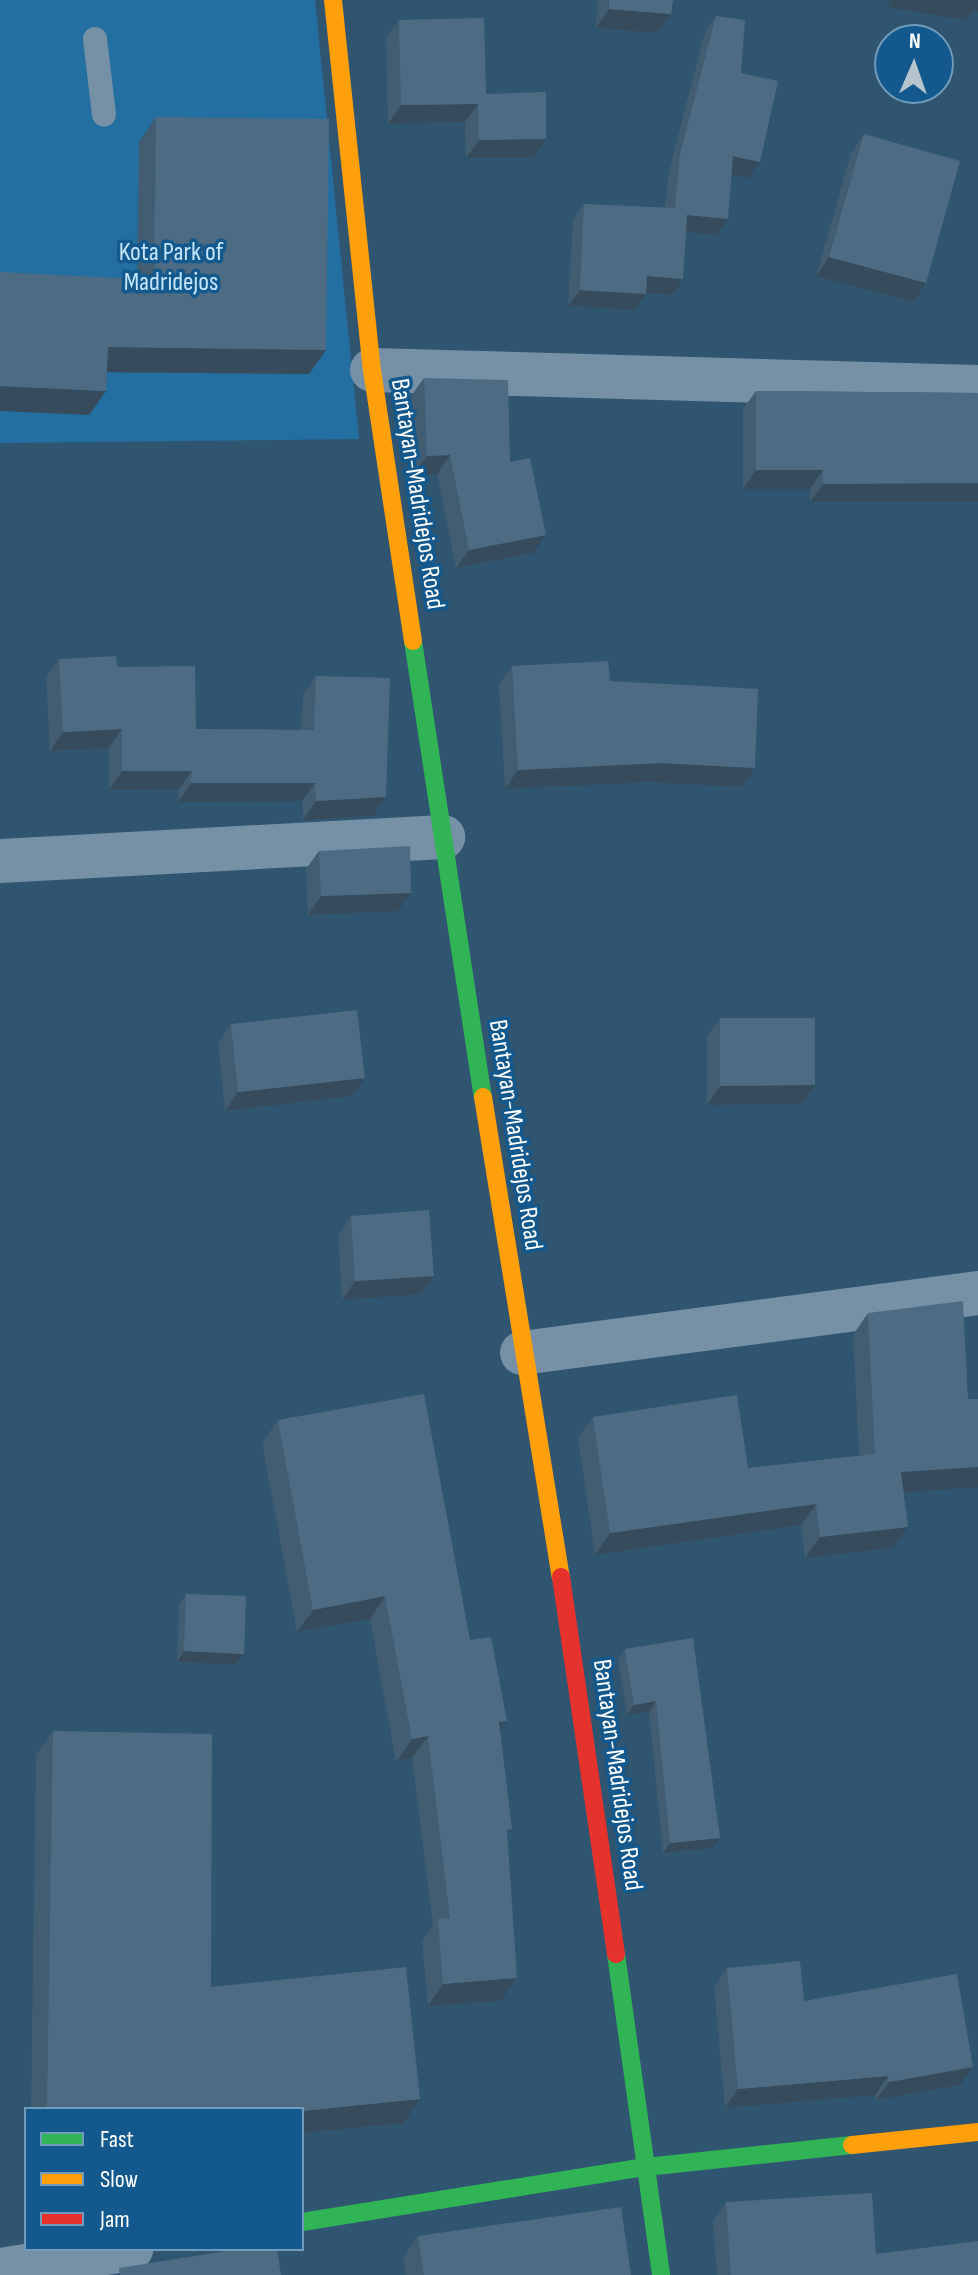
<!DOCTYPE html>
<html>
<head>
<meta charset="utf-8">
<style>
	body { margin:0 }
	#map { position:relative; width:978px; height:2275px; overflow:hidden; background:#2f5571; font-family:"Sofia Sans Condensed",sans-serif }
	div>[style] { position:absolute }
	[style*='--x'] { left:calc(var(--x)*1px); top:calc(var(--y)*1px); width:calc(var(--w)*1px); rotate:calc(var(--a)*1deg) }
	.green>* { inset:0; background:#236fa2 }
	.lane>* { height:24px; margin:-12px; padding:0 12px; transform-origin:12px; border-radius:12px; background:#7691a5 }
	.street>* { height:44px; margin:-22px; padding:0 22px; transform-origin:22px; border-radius:22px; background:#7691a5 }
	.fast>* { height:18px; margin:-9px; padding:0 9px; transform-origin:9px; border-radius:9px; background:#30b455 }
	.slow>* { height:18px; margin:-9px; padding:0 9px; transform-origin:9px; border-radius:9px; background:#ff9f0a }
	.jam>* { height:18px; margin:-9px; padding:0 9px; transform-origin:9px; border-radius:9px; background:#e5322d }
	.wall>* { inset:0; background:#425d71 }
	.shaded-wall>* { inset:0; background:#364c5c }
	.building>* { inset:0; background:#4d6c83 }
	span { translate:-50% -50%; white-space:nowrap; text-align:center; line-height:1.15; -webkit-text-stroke:7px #13598d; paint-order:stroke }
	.park-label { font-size:26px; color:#c3e5fc }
	.street-label { font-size:26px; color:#fff }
	.legend { position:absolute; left:24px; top:2107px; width:280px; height:144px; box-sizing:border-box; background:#13598d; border:2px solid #719bbb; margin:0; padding:10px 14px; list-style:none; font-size:24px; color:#fff }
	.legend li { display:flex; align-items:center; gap:16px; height:40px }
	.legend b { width:40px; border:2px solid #719bbb }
	.north { position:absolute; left:874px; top:24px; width:80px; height:80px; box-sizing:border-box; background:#13598d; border:2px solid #719bbb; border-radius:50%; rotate:2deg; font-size:22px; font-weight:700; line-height:32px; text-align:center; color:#fff }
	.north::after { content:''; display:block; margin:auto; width:28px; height:36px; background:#b6c4cd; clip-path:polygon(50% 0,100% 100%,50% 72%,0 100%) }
</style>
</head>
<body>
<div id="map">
	<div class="green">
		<i style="clip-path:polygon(0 0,315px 0,359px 439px,0 443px)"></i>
	</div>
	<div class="lane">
		<i style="--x:95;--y:39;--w:76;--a:83.2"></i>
	</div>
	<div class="street">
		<i style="--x:372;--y:370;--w:606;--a:1.61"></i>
		<i style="--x:0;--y:861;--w:444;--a:-3.1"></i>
		<i style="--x:522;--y:1353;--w:460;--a:-7.5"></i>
		<i style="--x:0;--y:2270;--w:133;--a:-9.1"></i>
	</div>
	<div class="fast">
		<i style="--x:413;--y:641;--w:461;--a:81.3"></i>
		<i style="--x:616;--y:1954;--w:324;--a:82"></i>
		<i style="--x:302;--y:2222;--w:348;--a:-9.1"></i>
		<i style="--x:646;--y:2167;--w:207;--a:-6.1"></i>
	</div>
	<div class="slow">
		<i style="--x:333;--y:0;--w:372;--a:84"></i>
		<i style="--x:372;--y:370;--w:274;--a:81.4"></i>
		<i style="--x:483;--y:1097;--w:486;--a:80.8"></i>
		<i style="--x:852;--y:2145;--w:127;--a:-5.9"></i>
	</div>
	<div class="jam">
		<i style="--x:561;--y:1577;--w:381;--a:81.7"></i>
	</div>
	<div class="wall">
		<i style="clip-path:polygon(598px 0,673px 0,671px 14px,658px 33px,596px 28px)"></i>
		<i style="clip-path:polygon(716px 16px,741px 73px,760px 162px,748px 178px,732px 174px,717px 235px,686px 232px,672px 295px,646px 293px,635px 310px,568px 306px,573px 220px,584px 204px,665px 208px,669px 171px,705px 32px)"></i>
		<i style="clip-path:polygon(399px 20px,486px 94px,533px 158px,466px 158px,465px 122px,388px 124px,386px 38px)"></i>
		<i style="clip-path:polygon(156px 117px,326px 350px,309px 374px,107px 372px,106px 391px,89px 415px,137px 279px,139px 142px)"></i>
		<i style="clip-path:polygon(864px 134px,913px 302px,816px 276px,851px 153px)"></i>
		<i style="clip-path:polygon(424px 378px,510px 462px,533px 553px,456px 568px,437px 474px,414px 474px,411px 396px)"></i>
		<i style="clip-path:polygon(756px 391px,978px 393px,810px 502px,810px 489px,743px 489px,743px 409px)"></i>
		<i style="clip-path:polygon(59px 659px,117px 667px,196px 729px,301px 730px,303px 694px,316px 676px,373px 816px,303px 820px,302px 801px,178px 802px,179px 789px,109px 790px,109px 748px,50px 751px,46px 677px)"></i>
		<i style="clip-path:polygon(512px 666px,610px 681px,755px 768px,742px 787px,648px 782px,505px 789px,499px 684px)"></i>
		<i style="clip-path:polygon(319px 851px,398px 911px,308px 915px,306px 869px)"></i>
		<i style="clip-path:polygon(720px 1018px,802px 1104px,707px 1105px,707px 1036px)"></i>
		<i style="clip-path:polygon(231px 1024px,352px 1096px,225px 1111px,218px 1043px)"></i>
		<i style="clip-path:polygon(351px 1216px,434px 1276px,421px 1294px,342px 1300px,338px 1235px)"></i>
		<i style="clip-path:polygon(868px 1313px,904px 1492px,893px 1548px,805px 1558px,801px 1525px,595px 1555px,578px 1438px,593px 1417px,748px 1468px,859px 1456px,853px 1335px)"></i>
		<i style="clip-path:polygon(278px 1420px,470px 1640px,500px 1731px,507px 1837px,501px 2001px,428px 2006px,422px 1941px,433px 1926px,412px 1758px,396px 1762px,370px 1619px,297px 1632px,262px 1443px)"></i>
		<i style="clip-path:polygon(186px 1594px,244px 1654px,236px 1664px,177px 1662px,179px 1604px)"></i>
		<i style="clip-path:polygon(693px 1638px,713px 1848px,663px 1853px,649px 1712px,627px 1715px,618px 1659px,625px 1649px)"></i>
		<i style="clip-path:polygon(53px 1731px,211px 1987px,420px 2099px,404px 2123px,302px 2133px,302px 2109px,31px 2109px,36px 1755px)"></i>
		<i style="clip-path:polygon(727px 1968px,804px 2001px,960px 2085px,876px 2100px,875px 2095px,725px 2108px,714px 1986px)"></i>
		<i style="clip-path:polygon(726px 2202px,876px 2254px,978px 2275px,717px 2275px,713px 2221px)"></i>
		<i style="clip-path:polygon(418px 2236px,631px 2275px,406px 2275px,403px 2258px)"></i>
	</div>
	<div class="shaded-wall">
		<i style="clip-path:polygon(892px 0,978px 0,978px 12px,972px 11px,966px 20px,887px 7px)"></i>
		<i style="clip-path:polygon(609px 9px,671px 14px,658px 33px,596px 28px)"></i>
		<i style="clip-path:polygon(478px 104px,465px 122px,388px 124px,401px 105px)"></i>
		<i style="clip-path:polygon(546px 139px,533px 158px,466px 158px,479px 140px)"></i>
		<i style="clip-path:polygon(733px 156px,760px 162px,748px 178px,722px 172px)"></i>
		<i style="clip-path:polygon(687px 215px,728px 219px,717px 235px,676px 231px)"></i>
		<i style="clip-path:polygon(829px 257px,926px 283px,913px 302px,816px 276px)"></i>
		<i style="clip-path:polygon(647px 276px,683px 279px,672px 295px,635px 292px)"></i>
		<i style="clip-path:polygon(580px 290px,646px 294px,635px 310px,568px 306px)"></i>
		<i style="clip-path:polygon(108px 347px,326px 350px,309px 374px,91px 372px)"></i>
		<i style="clip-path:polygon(0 386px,106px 391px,89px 415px,0 411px)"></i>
		<i style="clip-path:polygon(450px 455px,437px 474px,414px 474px,427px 456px)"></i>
		<i style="clip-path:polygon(756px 470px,823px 470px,810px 489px,743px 489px)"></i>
		<i style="clip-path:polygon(978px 483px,978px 502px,810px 502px,823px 484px)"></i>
		<i style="clip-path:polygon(546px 535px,533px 553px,456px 568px,469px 550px)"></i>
		<i style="clip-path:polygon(122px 729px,109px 748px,50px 751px,63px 732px)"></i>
		<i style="clip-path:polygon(661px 763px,755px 768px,742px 787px,648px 782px,505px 789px,518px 770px)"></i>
		<i style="clip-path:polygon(122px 771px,192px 771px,179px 789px,109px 790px)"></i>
		<i style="clip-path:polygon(191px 783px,315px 783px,302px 801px,178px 802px)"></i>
		<i style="clip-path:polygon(386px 797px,373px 816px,303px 820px,316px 801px)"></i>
		<i style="clip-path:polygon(411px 893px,398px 911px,308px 915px,321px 896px)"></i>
		<i style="clip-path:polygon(365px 1078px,352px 1096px,225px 1111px,238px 1092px)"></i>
		<i style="clip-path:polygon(815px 1085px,802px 1104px,707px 1105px,720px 1086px)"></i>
		<i style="clip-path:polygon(434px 1276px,421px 1294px,342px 1300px,355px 1281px)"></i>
		<i style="clip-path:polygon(978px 1467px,978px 1487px,886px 1494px,901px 1472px)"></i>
		<i style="clip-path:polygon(816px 1504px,801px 1525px,595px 1555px,610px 1533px)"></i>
		<i style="clip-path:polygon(908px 1527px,893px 1548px,805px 1558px,820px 1537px)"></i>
		<i style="clip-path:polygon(385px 1596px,370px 1619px,297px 1632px,313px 1610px)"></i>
		<i style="clip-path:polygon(184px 1651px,244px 1654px,236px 1664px,177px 1662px)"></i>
		<i style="clip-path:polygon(656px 1701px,649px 1712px,627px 1715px,634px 1705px)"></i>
		<i style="clip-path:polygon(507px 1721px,492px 1743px,499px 1722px)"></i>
		<i style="clip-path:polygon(428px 1736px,412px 1758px,396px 1762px,412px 1739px)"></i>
		<i style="clip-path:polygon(720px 1838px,713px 1848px,663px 1853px,670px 1843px)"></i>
		<i style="clip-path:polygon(517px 1978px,501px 2001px,428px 2006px,443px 1984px)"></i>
		<i style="clip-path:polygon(973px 2067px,960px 2085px,876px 2100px,889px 2082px)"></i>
		<i style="clip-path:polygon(888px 2076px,875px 2095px,725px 2108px,738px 2089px)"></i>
		<i style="clip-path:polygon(420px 2099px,404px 2123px,302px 2133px,302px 2111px)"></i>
	</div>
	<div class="building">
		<i style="clip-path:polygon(609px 0,673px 0,671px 14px,609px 9px)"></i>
		<i style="clip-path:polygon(716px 16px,745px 20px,741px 73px,778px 81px,760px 162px,733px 156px,728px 219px,687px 215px,683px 279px,647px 276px,646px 294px,580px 290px,584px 204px,675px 208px,680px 155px)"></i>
		<i style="clip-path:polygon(484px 18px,486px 94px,546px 92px,546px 139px,479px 140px,478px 104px,401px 105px,399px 20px)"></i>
		<i style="clip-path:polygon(156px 117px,329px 119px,326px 350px,108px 347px,106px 391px,0 386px,0 272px,154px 280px)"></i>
		<i style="clip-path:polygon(864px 134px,960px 161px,926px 283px,829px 257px)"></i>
		<i style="clip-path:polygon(424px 378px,508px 380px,510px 462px,530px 458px,546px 535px,469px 550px,450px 455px,427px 456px)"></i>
		<i style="clip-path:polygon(756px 391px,978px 393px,978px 483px,823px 484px,823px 470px,756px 470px)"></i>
		<i style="clip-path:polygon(116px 656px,117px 667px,195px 666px,196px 729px,314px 730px,316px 676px,390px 678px,386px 797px,316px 801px,315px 783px,191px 783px,192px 771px,122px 771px,122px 729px,63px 732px,59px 659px)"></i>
		<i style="clip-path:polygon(608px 661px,610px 681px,758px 689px,755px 768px,661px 763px,518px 770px,512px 666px)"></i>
		<i style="clip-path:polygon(410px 846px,411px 893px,321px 896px,319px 851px)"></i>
		<i style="clip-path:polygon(357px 1010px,365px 1078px,238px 1092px,231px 1024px)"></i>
		<i style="clip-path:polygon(720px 1018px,815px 1018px,815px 1085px,720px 1086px)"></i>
		<i style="clip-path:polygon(429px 1210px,434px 1276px,355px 1281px,351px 1216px)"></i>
		<i style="clip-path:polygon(963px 1301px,968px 1399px,978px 1399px,978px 1467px,901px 1472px,908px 1527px,820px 1537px,816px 1504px,610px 1533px,593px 1417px,737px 1395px,748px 1468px,875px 1454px,868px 1313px)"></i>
		<i style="clip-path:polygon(424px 1394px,470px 1640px,491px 1637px,507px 1721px,499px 1722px,512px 1829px,507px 1830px,517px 1978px,443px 1984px,438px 1919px,450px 1918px,428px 1736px,412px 1739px,385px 1596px,313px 1610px,278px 1420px)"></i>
		<i style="clip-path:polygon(186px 1594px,246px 1596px,244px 1654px,184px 1651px)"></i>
		<i style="clip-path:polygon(693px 1638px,720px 1838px,670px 1843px,656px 1701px,634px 1705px,625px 1649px)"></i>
		<i style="clip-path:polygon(53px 1731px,212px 1734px,211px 1987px,406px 1967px,420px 2099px,302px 2111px,302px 2109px,47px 2109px)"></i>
		<i style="clip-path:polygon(800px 1961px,804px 2001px,957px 1974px,973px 2067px,889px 2082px,888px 2076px,738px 2089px,727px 1968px)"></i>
		<i style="clip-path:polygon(872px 2193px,876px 2254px,978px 2241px,978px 2275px,731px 2275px,726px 2202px)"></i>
		<i style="clip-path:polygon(621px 2207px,631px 2275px,424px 2275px,418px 2236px)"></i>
		<i style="clip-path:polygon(239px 2249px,277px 2249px,281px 2275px,120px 2275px,119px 2268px)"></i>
	</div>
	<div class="park-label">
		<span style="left:171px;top:268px">Kota Park of<br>Madridejos</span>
	</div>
	<div class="street-label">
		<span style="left:417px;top:494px;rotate:81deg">Bantayan-Madridejos Road</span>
		<span style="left:515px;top:1135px;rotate:81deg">Bantayan-Madridejos Road</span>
		<span style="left:617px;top:1775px;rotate:82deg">Bantayan-Madridejos Road</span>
	</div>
	<ul class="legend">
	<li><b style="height:10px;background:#30b455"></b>Fast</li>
	<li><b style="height:10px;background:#ff9f0a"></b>Slow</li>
	<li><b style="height:10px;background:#e5322d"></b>Jam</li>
	</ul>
	<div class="north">N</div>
</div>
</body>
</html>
